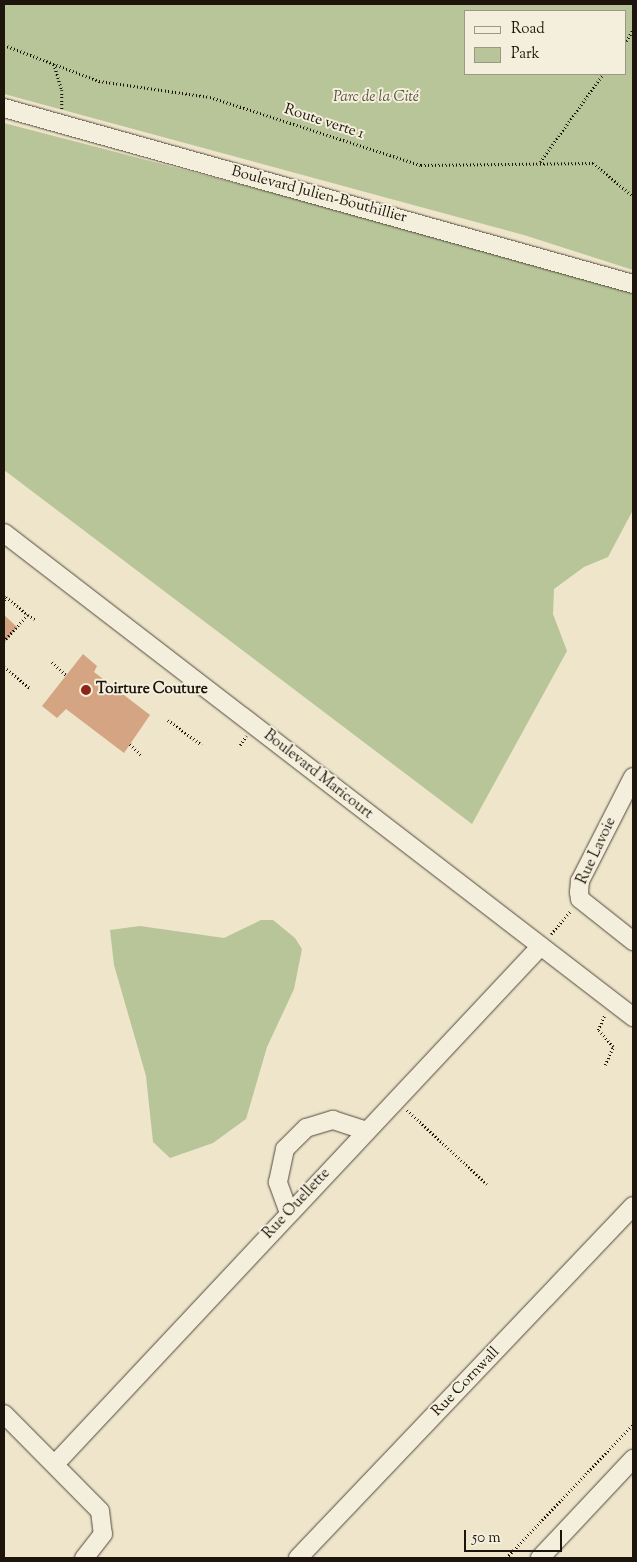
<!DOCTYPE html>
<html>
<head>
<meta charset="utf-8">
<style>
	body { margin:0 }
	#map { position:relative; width:637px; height:1562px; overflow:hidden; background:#eee5cb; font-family:"Sorts Mill Goudy",serif }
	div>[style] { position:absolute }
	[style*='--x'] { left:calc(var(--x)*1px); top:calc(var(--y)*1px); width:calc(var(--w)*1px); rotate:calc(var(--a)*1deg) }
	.green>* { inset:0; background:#b7c598 }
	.building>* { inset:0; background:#d5a483 }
	.path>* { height:2.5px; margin-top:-1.25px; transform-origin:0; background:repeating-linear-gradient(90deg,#1d150b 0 1px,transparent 0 3.5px) }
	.roads { filter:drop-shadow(0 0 1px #51493b) drop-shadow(0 0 1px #51493b) }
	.minor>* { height:18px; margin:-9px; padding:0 9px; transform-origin:9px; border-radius:9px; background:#f4eedd }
	.dots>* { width:14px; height:14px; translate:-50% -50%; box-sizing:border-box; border:2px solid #f4eedd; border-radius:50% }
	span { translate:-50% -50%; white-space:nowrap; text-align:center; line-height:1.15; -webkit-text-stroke:4px #f4eedd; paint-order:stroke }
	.park-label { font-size:15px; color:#53533c; font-style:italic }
	.street-label { font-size:15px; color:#1d150b }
	.poi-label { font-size:15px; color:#1d150b; font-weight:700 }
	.left { translate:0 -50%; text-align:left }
	.frame { position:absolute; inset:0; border:5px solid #1d150b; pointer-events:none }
	.legend { position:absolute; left:464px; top:10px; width:162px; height:65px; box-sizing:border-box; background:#f4eedd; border:1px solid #9e9789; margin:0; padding:6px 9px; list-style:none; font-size:15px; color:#1d150b }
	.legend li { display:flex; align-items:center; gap:10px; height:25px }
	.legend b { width:25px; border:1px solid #9e9789 }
	.scale { position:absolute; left:464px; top:1530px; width:98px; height:22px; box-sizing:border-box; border:2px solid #1d150b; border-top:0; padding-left:6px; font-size:15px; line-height:18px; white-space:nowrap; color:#1d150b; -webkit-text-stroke:4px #f4eedd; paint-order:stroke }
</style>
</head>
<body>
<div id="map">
	<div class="green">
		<i style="clip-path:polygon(evenodd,4px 4px,633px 4px,633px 270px,524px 235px,4px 94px,4px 4px,466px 11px,626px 11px,626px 74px,466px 74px,466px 11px)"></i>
		<i style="clip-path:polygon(4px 123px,424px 232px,633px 292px,633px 510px,608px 557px,584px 567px,554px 589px,553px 614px,567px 651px,472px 824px,4px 470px)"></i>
		<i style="clip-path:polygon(261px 920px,273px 920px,295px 938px,302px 949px,294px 989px,267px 1047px,246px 1119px,213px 1143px,170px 1158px,153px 1142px,146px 1076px,114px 965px,110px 930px,140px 926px,224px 938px)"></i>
	</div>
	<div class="building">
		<i style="clip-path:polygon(4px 615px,17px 627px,4px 643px)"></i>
		<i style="clip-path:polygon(83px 654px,97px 666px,94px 672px,150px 715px,124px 753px,66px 709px,57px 718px,42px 706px)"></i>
	</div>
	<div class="path">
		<i style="--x:626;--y:41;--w:13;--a:-58"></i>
		<i style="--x:4;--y:45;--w:102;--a:20.8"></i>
		<i style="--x:99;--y:81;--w:112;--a:8.2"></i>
		<i style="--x:210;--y:97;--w:222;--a:17.9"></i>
		<i style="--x:421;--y:165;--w:172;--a:-0.7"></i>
		<i style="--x:593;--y:163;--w:52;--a:39.5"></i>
		<i style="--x:54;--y:64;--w:27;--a:73"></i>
		<i style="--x:62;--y:90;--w:19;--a:90"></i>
		<i style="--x:540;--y:162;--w:108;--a:-54.4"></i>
		<i style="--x:4;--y:600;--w:4;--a:-56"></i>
		<i style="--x:6;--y:597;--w:28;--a:39"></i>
		<i style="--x:28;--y:615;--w:36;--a:132"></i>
		<i style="--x:28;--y:615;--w:8;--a:30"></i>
		<i style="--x:52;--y:662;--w:19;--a:43"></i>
		<i style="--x:4;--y:667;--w:33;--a:39"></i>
		<i style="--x:168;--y:720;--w:42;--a:36.3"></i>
		<i style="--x:130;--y:744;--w:16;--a:45"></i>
		<i style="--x:240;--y:745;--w:11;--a:-56"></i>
		<i style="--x:551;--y:934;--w:31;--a:-50"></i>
		<i style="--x:605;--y:1065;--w:20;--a:-66"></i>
		<i style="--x:613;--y:1047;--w:23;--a:-131"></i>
		<i style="--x:598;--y:1030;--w:17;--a:-66"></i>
		<i style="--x:407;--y:1110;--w:109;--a:42.8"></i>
		<i style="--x:506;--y:1558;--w:185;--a:-46.5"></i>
	</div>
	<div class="roads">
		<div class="minor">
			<i style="--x:4;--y:108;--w:653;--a:15.63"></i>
			<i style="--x:4;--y:533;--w:794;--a:37.58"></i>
			<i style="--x:633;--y:777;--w:117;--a:117"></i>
			<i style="--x:580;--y:881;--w:11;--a:95"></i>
			<i style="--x:579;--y:892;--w:7;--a:82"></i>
			<i style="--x:580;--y:899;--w:68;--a:38.4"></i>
			<i style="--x:289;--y:1213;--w:33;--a:-110"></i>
			<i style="--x:278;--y:1182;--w:34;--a:-78"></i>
			<i style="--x:285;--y:1149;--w:30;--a:-45"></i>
			<i style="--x:306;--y:1128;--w:28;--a:-17"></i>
			<i style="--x:333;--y:1120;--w:35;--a:18"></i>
			<i style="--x:4;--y:1414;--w:136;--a:45.3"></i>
			<i style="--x:100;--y:1511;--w:23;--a:83"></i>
			<i style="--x:103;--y:1534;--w:31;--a:128"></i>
			<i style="--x:55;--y:1464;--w:710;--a:-46.83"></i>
			<i style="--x:298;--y:1558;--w:486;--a:-46.4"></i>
			<i style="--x:540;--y:1558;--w:136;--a:-46.8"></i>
		</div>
	</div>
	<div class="dots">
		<i style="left:86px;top:690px;background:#8f2418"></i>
	</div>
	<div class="park-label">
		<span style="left:376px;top:98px">Parc de la Cité</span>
	</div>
	<div class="street-label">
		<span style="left:324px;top:122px;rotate:18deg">Route verte 1</span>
		<span style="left:319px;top:195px;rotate:15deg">Boulevard Julien-Bouthillier</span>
		<span style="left:318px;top:775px;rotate:38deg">Boulevard Maricourt</span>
		<span style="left:597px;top:851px;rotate:-65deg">Rue Lavoie</span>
		<span style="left:297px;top:1204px;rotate:-47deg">Rue Ouellette</span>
		<span style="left:466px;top:1382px;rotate:-46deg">Rue Cornwall</span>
	</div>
	<div class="poi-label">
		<span class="left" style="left:96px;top:690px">Toirture Couture</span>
	</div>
	<div class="frame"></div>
	<ul class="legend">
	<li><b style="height:6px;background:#f4eedd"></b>Road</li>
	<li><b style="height:14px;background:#b7c598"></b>Park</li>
	</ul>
	<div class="scale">50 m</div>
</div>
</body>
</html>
